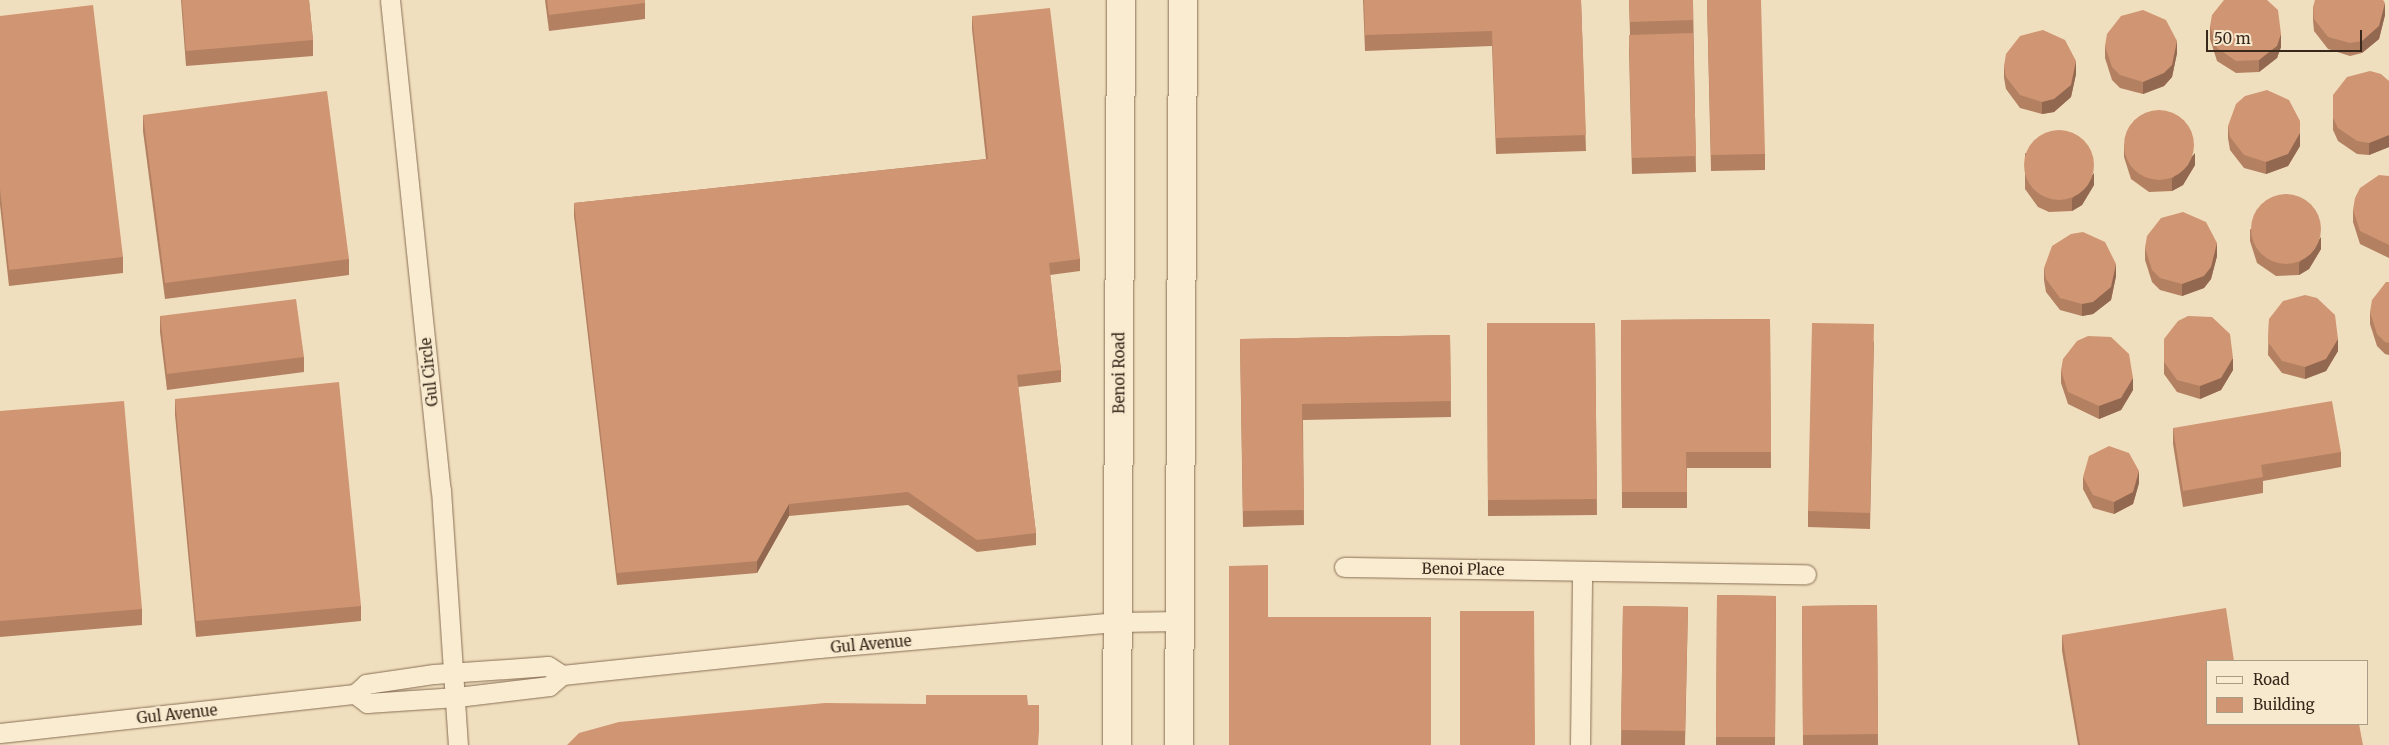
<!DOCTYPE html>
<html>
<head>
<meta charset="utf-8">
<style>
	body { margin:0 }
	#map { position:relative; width:2389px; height:745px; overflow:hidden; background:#f0dfbe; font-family:Merriweather,serif }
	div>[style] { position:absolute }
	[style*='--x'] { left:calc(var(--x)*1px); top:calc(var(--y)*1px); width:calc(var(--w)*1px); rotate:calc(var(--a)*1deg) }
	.roads { filter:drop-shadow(0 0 1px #896f56) drop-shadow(0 0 1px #896f56) }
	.street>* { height:19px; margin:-9.5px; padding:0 9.5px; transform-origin:9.5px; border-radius:9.5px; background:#faecd1 }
	.secondary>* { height:28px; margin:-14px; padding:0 14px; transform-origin:14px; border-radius:14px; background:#faecd1 }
	.wall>* { inset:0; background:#b38062 }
	.shaded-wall>* { inset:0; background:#926850 }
	.building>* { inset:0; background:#d09572 }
	.round { border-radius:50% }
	span { translate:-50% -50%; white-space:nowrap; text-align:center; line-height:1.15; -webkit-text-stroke:5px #f7e9ce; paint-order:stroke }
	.street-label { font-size:15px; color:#37281b }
	.legend { position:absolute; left:2206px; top:660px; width:162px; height:65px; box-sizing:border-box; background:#f7e9ce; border:1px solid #aa9c86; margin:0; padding:6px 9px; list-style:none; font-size:15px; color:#37281b }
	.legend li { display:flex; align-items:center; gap:10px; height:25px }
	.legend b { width:25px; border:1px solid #aa9c86 }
	.scale { position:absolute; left:2206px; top:30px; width:156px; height:22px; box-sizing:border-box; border:2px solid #37281b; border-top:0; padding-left:6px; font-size:15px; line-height:18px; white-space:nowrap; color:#37281b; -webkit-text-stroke:4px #f7e9ce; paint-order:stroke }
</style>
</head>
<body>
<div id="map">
	<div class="roads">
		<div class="street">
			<i style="--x:390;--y:0;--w:493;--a:84.1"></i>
			<i style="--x:441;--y:490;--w:256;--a:86.2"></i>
			<i style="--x:1344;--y:567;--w:462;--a:0.9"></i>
			<i style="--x:355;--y:694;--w:15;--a:37"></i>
			<i style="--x:367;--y:703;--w:90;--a:-3.8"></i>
			<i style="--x:457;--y:697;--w:93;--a:-6.8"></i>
			<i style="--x:549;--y:686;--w:17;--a:-40"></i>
			<i style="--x:562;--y:675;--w:258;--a:-6"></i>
			<i style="--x:819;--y:648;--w:300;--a:-5"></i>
			<i style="--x:1118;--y:622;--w:62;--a:-0.9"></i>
			<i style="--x:0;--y:733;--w:357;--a:-6.3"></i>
			<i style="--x:355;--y:694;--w:15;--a:-42"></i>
			<i style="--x:366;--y:684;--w:69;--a:-8.4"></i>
			<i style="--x:434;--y:674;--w:114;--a:-4"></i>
			<i style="--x:548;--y:666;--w:17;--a:33"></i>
			<i style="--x:1580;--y:745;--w:173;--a:-89.3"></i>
		</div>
		<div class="secondary">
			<i style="--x:1117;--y:745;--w:745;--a:-89.69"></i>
			<i style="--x:1179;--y:745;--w:745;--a:-89.69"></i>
		</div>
	</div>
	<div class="wall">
		<i style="clip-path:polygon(181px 0,309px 0,313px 40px,313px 56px,186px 66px)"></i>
		<i style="clip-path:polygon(545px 0,645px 0,645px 19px,549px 31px)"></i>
		<i style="clip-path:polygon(1363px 0,1581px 0,1586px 151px,1496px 154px,1492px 46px,1365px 51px)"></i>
		<i style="clip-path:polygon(1629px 0,1693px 0,1696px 172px,1632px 174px,1629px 50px,1630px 35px)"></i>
		<i style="clip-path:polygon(1707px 0,1765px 154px,1765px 170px,1711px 171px)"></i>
		<i style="clip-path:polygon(2313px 7px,2385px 15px,2379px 39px,2362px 53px,2350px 56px,2328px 49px,2314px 31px,2313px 20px)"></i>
		<i style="clip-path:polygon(0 16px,123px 257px,123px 273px,9px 286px,0 205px)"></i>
		<i style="clip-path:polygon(972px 16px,1080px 259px,1080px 271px,1050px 275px,1061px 370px,1061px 382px,1018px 387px,1036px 533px,1036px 545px,977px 552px,908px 505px,789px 516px,757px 573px,617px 585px,574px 216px,574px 203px,986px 159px,972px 29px)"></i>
		<i style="clip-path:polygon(2210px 26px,2281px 47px,2277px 58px,2259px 72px,2236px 73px,2217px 61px,2210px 39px)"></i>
		<i style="clip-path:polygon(2105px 46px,2177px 53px,2172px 77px,2164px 86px,2143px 94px,2120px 88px,2112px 80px,2105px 58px)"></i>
		<i style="clip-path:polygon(2004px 66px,2076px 74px,2071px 97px,2054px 112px,2042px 114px,2020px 108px,2006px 89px,2004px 78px)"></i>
		<i style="clip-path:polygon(2389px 81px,2389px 147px,2369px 155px,2357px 154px,2338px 141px,2333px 130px,2333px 95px)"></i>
		<i style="clip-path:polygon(143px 115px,349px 259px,349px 275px,165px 299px,143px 131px)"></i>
		<i style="clip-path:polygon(2228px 126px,2300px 146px,2288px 166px,2266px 174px,2244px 168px,2230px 150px,2228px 138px)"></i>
		<i style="clip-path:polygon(2124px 145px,2195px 165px,2183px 185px,2172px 191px,2149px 192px,2131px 179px,2124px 157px)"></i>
		<i style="clip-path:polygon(2025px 153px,2094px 185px,2082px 205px,2072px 211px,2049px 212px,2038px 207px,2025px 189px)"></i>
		<i style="clip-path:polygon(2389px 176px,2389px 258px,2360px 244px,2353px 222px,2353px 210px)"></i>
		<i style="clip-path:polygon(2250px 229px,2321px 249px,2309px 269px,2299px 275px,2276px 276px,2257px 263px,2250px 241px)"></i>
		<i style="clip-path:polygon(2145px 248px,2217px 256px,2211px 279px,2204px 288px,2182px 296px,2160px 290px,2152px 282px,2145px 260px)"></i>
		<i style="clip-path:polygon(2044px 268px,2116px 276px,2111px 300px,2093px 314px,2082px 316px,2060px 310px,2046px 292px,2044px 280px)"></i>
		<i style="clip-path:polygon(2389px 282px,2389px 355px,2385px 354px,2377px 346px,2370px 324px,2370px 312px)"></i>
		<i style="clip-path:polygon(160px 316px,304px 357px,304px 372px,167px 390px,160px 332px)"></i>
		<i style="clip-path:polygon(1770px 319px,1771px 468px,1687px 468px,1687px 508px,1622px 508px,1621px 320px)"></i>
		<i style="clip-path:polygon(2269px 319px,2338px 351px,2326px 371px,2305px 379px,2282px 373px,2268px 355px)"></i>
		<i style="clip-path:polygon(1487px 323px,1595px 323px,1597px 515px,1488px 516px)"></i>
		<i style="clip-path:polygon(1450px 335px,1451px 417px,1303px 420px,1304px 525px,1243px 527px,1240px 339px)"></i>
		<i style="clip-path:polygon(2164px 339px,2233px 370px,2221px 390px,2200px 399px,2177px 392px,2164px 374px)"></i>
		<i style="clip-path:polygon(1874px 340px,1870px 529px,1808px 527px,1808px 511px)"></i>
		<i style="clip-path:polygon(2061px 370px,2133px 390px,2121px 410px,2099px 419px,2068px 404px,2061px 383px)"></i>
		<i style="clip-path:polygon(175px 399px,361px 606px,361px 621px,196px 637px,175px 415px)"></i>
		<i style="clip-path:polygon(0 411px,142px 609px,142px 625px,0 637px)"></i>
		<i style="clip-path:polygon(2173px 428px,2341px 452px,2341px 467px,2263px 481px,2263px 493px,2183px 507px,2173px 444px)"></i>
		<i style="clip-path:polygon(2083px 477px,2139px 483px,2133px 504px,2114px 514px,2093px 508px,2083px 489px)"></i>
		<i style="clip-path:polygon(1717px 595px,1776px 596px,1775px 745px,1716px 745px)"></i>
		<i style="clip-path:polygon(1877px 605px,1878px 745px,1803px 745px,1802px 606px)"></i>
		<i style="clip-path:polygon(1623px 606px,1688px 607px,1685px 745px,1621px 745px)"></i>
		<i style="clip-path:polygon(2062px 635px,2208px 724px,2363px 745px,2078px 745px,2062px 651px)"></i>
	</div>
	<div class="shaded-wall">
		<i style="clip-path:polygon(2385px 3px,2385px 15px,2379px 39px,2362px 53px,2362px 41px)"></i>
		<i style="clip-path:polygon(2281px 34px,2281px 47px,2277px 58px,2259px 72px,2259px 60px)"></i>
		<i style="clip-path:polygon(2177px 41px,2177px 53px,2172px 77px,2164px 86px,2143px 94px,2143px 82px)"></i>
		<i style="clip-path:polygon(2076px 61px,2076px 74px,2071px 97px,2054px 112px,2042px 114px,2042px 102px)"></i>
		<i style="clip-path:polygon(2300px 121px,2300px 146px,2288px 166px,2266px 174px,2266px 162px)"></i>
		<i style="clip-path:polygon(2389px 135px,2389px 147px,2369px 155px,2369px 143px)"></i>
		<i style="clip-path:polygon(2195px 153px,2195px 165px,2183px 185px,2172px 191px,2172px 179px)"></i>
		<i style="clip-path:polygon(2094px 173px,2094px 185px,2082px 205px,2072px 211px,2072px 199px)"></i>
		<i style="clip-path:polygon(2321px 237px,2321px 249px,2309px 269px,2299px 275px,2299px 263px)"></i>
		<i style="clip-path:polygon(2217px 243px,2217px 256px,2211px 279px,2204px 288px,2182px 296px,2182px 284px)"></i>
		<i style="clip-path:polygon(2116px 264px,2116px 276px,2111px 300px,2093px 314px,2082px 316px,2082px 304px)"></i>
		<i style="clip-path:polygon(2338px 339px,2338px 351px,2326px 371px,2305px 379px,2305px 367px)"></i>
		<i style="clip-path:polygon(2233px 358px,2233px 370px,2221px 390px,2200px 399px,2200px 386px)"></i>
		<i style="clip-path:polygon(2133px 378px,2133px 390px,2121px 410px,2099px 419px,2099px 406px)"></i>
		<i style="clip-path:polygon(2139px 471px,2139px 483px,2133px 504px,2114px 514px,2114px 502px)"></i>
		<i style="clip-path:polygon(789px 504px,789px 516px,757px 573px,757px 561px)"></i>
	</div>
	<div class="building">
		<i style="clip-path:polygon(182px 0,309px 0,313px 40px,186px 51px)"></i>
		<i style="clip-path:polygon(547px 0,645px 0,645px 3px,549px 15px)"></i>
		<i style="clip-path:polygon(1364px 0,1581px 0,1586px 135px,1496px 138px,1492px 31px,1365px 35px)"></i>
		<i style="clip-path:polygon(1629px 0,1693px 0,1693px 20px,1630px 22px)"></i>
		<i style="clip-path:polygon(1707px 0,1761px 0,1765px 154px,1711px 155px)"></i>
		<i style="clip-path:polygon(2224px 0,2267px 0,2278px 10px,2281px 34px,2277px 46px,2259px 60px,2236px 61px,2217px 48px,2210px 26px,2212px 15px)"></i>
		<i style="clip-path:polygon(2315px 0,2383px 0,2385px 3px,2379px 26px,2362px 41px,2350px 43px,2328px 37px,2314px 19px,2313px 7px)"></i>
		<i style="clip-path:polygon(93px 5px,123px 257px,9px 270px,0 189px,0 16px)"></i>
		<i style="clip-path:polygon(1050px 8px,1080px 259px,1049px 263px,1061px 370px,1017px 375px,1036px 533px,977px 540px,908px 492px,789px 504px,757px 561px,617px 573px,574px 203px,988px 159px,972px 16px)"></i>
		<i style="clip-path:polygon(2143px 10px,2166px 20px,2177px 41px,2172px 65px,2164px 73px,2143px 82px,2120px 75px,2112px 67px,2105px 46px,2107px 34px,2121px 16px)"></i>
		<i style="clip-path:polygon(2043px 30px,2065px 40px,2076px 61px,2071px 85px,2054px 99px,2042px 102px,2020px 95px,2006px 77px,2004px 66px,2006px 54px,2020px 36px)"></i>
		<i style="clip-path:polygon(1693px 33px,1696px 156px,1632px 158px,1629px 35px)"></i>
		<i style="clip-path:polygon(2370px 71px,2381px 74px,2389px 81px,2389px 135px,2369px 143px,2357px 141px,2338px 128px,2333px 118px,2333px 95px,2347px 77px)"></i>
		<i style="clip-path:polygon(2267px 90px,2289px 100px,2300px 121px,2300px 133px,2288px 154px,2266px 162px,2244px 155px,2230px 137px,2228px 126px,2236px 104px,2245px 96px)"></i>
		<i style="clip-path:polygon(327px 91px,349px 259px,165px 283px,143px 115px)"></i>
		<i class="round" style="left:2124px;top:110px;width:70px;height:70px"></i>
		<i class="round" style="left:2024px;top:130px;width:70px;height:70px"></i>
		<i style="clip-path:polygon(2379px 175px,2389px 176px,2389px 245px,2360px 231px,2353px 210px,2355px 198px,2360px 188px)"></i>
		<i class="round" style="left:2251px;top:194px;width:70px;height:70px"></i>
		<i style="clip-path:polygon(2183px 212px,2206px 222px,2217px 243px,2211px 267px,2204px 276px,2182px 284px,2160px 278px,2152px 270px,2145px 248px,2147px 236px,2161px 218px)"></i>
		<i style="clip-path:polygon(2083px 232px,2105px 242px,2116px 264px,2111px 287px,2093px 302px,2082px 304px,2060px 298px,2046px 279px,2044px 268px,2052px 246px,2071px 234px)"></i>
		<i style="clip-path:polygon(2386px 282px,2389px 282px,2389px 343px,2385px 342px,2377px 334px,2370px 312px,2372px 300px)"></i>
		<i style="clip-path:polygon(2305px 295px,2317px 298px,2335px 315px,2338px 339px,2326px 359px,2305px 367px,2282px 361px,2268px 342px,2269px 319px,2283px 301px)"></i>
		<i style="clip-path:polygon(296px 299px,304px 357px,167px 374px,160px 316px)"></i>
		<i style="clip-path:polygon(2188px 316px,2212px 317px,2230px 334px,2233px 358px,2221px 378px,2200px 386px,2177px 380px,2164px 362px,2164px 339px,2178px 321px)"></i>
		<i style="clip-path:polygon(1770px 319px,1771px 452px,1686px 452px,1687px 492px,1622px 492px,1621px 320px)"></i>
		<i style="clip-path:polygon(1487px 323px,1595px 323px,1597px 499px,1488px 500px)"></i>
		<i style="clip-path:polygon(1812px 323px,1874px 324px,1870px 513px,1808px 511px)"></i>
		<i style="clip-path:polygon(1450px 335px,1451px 401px,1302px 404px,1304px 510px,1243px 511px,1240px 339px)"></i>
		<i style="clip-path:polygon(2088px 336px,2111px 337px,2129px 354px,2133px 378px,2121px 398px,2099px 406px,2068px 392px,2061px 370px,2063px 359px,2077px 341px)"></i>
		<i style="clip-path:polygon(339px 382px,361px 606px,196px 621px,175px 399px)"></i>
		<i style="clip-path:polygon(124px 401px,142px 609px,0 621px,0 411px)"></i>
		<i style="clip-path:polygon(2332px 401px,2341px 452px,2261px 465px,2263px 477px,2183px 491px,2173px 428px)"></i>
		<i style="clip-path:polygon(2109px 446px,2129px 453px,2139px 471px,2133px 492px,2114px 502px,2093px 495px,2083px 477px,2089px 456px)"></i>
		<i style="clip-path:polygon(1268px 565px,1268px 617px,1431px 617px,1431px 745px,1229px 745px,1229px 566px)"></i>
		<i style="clip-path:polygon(1717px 595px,1776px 596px,1775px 737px,1716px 737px)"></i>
		<i style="clip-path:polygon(1877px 605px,1878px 734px,1803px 735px,1802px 606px)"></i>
		<i style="clip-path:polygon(1623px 606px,1688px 607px,1685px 731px,1621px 730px)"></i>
		<i style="clip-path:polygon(2226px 608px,2234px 661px,2208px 661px,2208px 724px,2359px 724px,2363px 745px,2080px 745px,2062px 635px)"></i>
		<i style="clip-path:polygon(1460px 611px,1534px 611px,1535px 745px,1460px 745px)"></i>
		<i style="clip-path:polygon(926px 695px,1027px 695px,1028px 705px,1039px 705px,1039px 731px,1038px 745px,567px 745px,579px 733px,619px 722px,825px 703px,926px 704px)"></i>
	</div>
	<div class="street-label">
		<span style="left:429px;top:372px;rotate:-96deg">Gul Circle</span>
		<span style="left:1119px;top:373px;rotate:-90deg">Benoi Road</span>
		<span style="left:1463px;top:569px;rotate:1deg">Benoi Place</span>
		<span style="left:871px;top:644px;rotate:-5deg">Gul Avenue</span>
		<span style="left:177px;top:714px;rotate:-6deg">Gul Avenue</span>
	</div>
	<ul class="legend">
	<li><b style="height:6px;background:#faecd1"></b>Road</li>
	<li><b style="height:14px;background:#d09572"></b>Building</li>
	</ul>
	<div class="scale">50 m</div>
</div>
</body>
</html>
